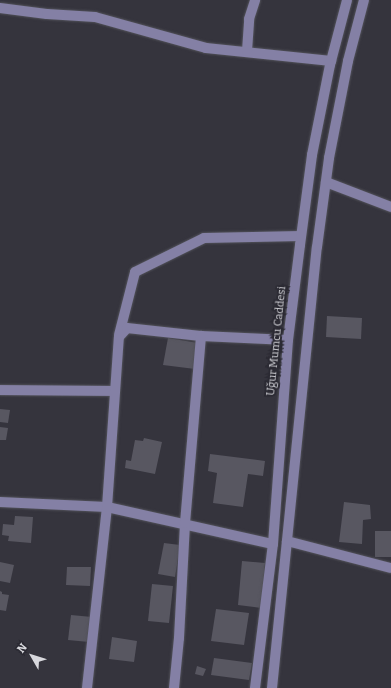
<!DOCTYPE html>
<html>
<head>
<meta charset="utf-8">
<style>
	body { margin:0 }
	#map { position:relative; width:391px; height:688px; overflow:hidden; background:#35343d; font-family:Bitter,serif }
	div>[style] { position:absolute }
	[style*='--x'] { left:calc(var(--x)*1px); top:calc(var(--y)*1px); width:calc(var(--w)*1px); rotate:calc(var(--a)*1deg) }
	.building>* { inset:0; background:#585761 }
	.roads { filter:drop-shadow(0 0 1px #52525a) drop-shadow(0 0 1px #52525a) }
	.minor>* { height:10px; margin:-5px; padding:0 5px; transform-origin:5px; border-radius:5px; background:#8480a5 }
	span { translate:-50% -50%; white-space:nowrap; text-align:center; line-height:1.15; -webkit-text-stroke:4px #2b2a33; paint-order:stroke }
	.street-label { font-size:11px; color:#d8d8dd }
	.north { position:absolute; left:12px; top:636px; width:40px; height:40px; -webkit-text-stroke:3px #2b2a33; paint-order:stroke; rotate:309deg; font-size:11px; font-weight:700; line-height:16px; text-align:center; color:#d8d8dd }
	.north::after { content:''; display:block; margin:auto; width:14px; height:18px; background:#d8d8dd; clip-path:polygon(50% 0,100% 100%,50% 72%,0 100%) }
</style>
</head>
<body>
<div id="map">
	<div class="building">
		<i style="clip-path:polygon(327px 316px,362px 318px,361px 339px,326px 337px)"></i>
		<i style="clip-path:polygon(168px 338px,198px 343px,195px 369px,163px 365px)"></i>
		<i style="clip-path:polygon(0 409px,10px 410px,8px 423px,0 422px)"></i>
		<i style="clip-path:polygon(0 427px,8px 428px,6px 440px,0 440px)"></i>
		<i style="clip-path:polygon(144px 438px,162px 442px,155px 474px,125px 468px,126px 460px,131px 461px,135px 440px,143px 441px)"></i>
		<i style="clip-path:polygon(210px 454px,265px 461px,263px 476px,248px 474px,243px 507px,213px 503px,217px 473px,208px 471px)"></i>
		<i style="clip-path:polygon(344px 502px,370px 505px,371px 519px,363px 520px,362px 544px,339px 542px)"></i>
		<i style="clip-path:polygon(15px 516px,33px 517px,31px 543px,8px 541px,9px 536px,2px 535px,3px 524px,14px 525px)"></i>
		<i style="clip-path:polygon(375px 531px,391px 531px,391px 557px,375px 557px)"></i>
		<i style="clip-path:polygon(164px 543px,180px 545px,175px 577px,158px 574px)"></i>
		<i style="clip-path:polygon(242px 561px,265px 563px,261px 608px,238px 605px)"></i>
		<i style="clip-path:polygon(0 562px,14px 565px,10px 583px,0 581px)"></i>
		<i style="clip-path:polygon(67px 567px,91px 567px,90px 586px,66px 585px)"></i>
		<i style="clip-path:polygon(152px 584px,173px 586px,169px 623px,148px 621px)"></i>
		<i style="clip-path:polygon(0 591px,2px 592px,2px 594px,9px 595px,6px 611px,0 610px)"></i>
		<i style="clip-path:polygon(216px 609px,249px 613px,244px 645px,211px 641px)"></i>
		<i style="clip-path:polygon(71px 615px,92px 617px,89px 642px,68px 640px)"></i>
		<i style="clip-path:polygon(112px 637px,137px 641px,134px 662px,109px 659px)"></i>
		<i style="clip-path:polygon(214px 658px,252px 663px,249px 680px,211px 675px)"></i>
		<i style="clip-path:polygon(197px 666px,206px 669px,203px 676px,195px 674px)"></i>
	</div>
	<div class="roads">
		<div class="minor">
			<i style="--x:0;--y:8;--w:47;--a:7.3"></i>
			<i style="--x:47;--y:14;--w:48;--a:3.6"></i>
			<i style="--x:95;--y:17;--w:115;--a:15.6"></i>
			<i style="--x:206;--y:48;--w:126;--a:5.9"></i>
			<i style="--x:247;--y:51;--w:32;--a:-86"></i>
			<i style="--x:249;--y:19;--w:20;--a:-72"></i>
			<i style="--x:326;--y:182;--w:70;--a:21"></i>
			<i style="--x:119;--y:335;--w:65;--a:-75.7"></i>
			<i style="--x:135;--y:272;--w:77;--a:-26.2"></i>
			<i style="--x:204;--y:238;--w:97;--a:-1.2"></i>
			<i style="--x:0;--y:390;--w:114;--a:0.5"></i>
			<i style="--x:0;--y:502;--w:107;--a:2.7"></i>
			<i style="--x:107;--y:507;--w:170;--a:12.6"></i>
			<i style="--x:287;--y:541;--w:107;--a:14.6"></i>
			<i style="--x:87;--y:688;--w:182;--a:-83.7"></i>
			<i style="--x:107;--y:507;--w:170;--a:-86"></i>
			<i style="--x:119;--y:337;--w:12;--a:-48"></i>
			<i style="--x:127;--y:328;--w:74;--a:6.2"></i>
			<i style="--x:201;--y:336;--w:87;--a:2.6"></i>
			<i style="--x:174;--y:688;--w:50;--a:-84.3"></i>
			<i style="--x:179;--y:638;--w:115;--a:-87"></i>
			<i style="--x:185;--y:523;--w:188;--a:-85.1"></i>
			<i style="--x:255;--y:688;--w:145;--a:-82.9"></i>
			<i style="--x:273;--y:544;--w:205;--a:-85.8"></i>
			<i style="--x:288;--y:340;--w:96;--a:-82.8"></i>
			<i style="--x:300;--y:245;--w:91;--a:-82.4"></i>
			<i style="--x:312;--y:155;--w:92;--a:-78.7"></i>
			<i style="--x:330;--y:65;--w:67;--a:-75.3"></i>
			<i style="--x:272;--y:688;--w:443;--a:-84.2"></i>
			<i style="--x:317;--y:247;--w:90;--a:-82.3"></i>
			<i style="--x:329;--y:158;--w:99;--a:-78.9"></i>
			<i style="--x:348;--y:61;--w:63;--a:-75.3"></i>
		</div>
	</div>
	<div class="street-label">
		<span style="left:277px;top:341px;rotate:-84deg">Uğur Mumcu Caddesi</span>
	</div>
	<div class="north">N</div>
</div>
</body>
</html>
